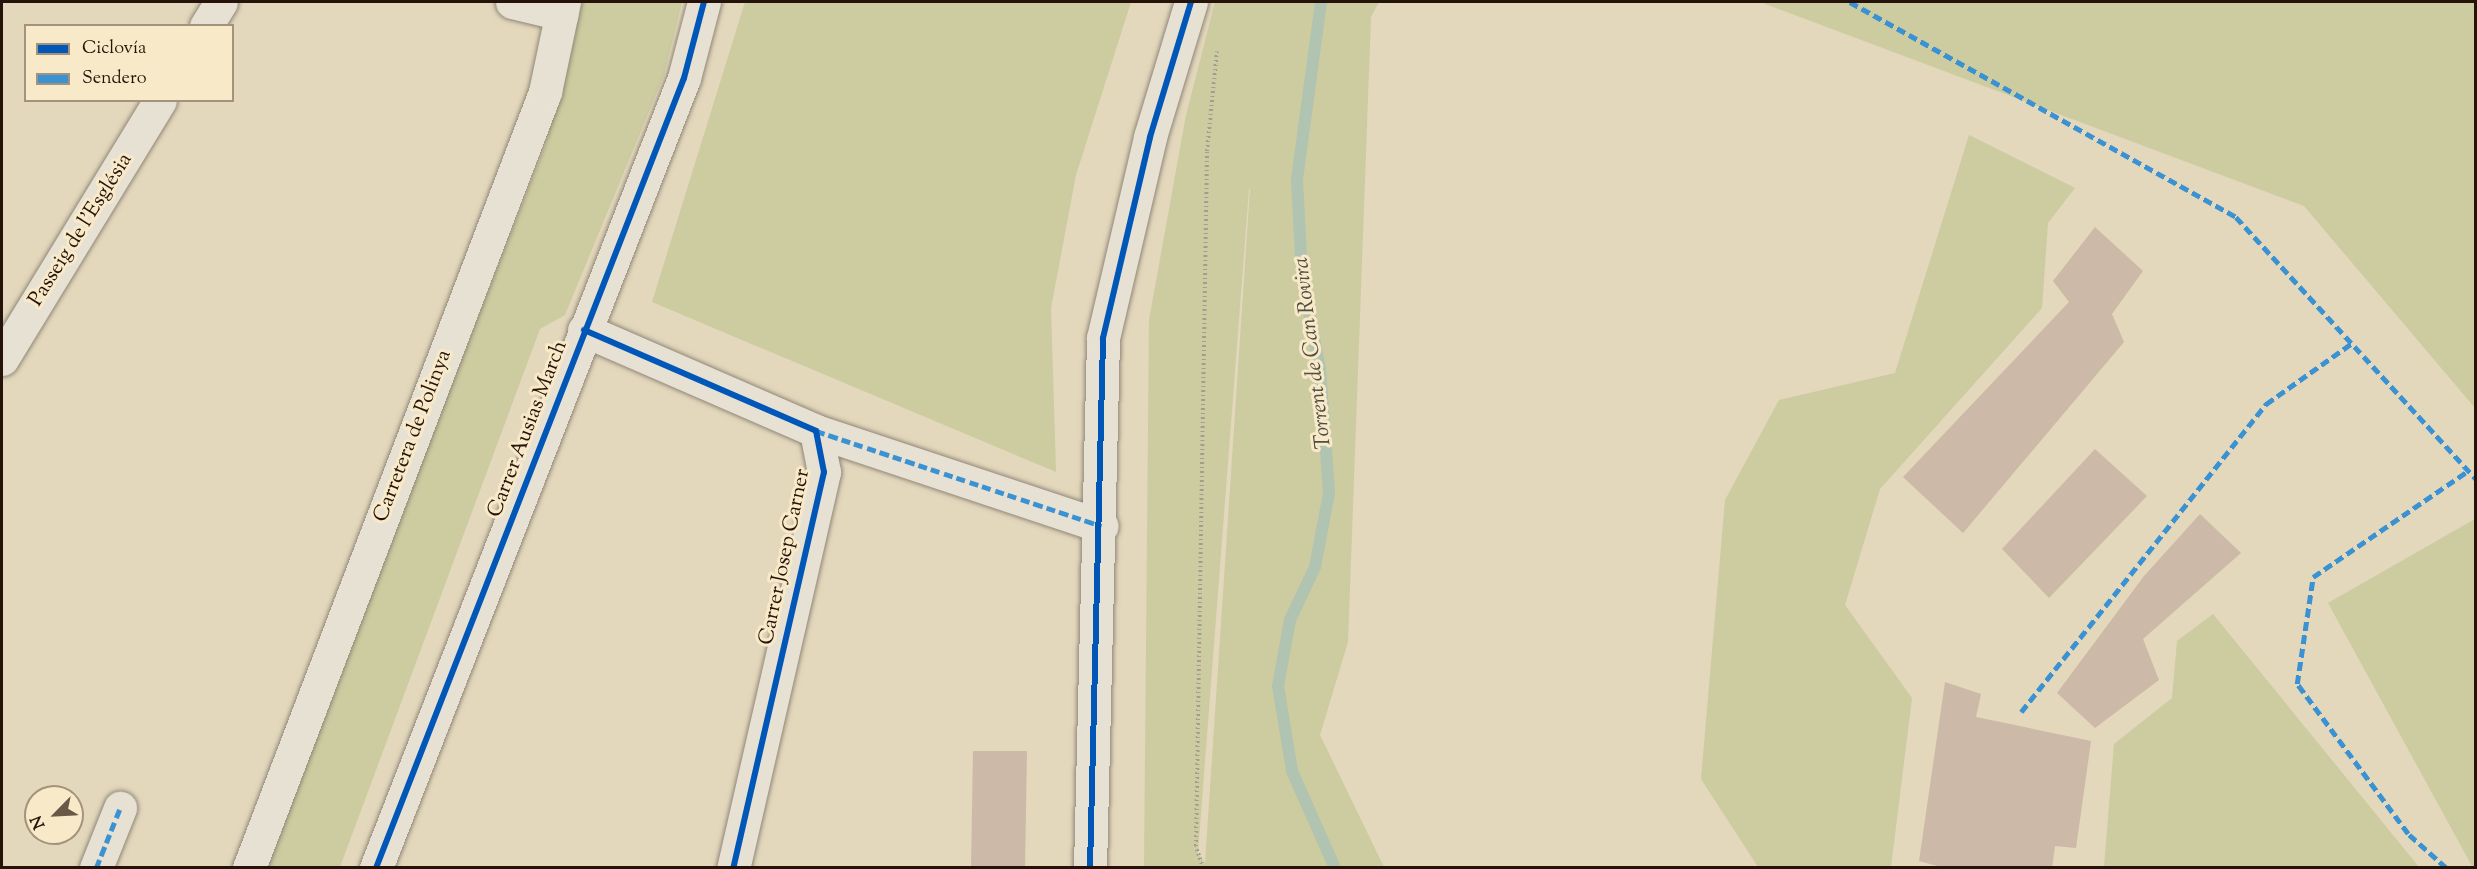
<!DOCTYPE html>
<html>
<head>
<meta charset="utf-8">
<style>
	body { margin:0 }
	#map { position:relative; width:2477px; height:869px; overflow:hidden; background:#e3d7bc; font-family:"Sorts Mill Goudy",serif }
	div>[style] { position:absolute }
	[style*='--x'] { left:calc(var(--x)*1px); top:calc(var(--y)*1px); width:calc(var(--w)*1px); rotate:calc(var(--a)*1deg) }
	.green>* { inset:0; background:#cdcba0 }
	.stream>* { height:12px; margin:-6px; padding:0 6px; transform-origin:6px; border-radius:6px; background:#b1c3b1 }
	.building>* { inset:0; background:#ccb9a7 }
	.path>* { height:4px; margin-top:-2px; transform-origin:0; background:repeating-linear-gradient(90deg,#a29c91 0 1.5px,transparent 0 4.5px) }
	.roads { filter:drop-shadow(0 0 2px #908777) drop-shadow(0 0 2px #908777) }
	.minor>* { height:33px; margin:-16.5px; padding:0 16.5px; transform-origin:16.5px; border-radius:16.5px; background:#e7e1d4 }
	.quiet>* { height:4.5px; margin-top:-2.25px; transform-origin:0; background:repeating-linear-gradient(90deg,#3b92d2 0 9px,transparent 0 13.5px) }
	.cycleway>* { height:6px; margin:-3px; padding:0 3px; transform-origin:3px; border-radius:3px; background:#0057b8 }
	span { translate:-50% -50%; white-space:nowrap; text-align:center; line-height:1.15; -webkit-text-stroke:6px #f8e9c8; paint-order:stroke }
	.street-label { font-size:21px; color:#25130a }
	.water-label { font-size:22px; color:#4f4e43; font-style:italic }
	.frame { position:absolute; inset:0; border:3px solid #25130a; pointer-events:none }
	.legend { position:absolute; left:24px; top:24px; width:210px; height:78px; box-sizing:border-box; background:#f8e9c8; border:2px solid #a4937c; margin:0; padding:8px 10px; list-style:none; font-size:18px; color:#25130a }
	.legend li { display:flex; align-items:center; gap:12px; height:30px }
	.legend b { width:30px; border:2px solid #a4937c }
	.north { position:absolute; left:24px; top:785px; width:60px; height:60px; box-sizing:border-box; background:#f8e9c8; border:2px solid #a4937c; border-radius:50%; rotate:246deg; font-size:16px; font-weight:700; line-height:24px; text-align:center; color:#25130a }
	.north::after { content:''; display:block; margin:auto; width:21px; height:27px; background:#685848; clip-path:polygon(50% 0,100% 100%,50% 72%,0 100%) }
</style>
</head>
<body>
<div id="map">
	<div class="green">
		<i style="clip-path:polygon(579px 2px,682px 2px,664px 75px,565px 315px,540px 329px,340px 867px,263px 868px,546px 144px)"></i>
		<i style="clip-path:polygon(745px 2px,1131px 2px,1076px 175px,1051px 308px,1056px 472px,652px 302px)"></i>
		<i style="clip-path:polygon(evenodd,1215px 2px,1379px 2px,1371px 17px,1348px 642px,1320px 735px,1384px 867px,1144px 867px,1149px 320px,1186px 115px,1215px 2px,1249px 189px,1250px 189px,1205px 863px,1198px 853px,1249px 189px)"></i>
		<i style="clip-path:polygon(1760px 2px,2475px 2px,2475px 408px,2304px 206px)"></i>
		<i style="clip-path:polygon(1969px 135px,2075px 188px,2048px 223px,2042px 308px,1880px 489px,1845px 605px,1912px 698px,1891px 867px,1758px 867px,1701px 779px,1725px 500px,1779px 400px,1895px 373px)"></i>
		<i style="clip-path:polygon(2475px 519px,2476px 867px,2473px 868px,2328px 603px)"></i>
		<i style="clip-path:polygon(2213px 614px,2419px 867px,2104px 867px,2114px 744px,2172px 698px,2177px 641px)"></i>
	</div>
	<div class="stream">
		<i style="--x:1321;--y:2;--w:180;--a:97.7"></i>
		<i style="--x:1297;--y:180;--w:95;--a:87"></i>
		<i style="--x:1302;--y:275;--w:96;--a:79.2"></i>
		<i style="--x:1320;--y:369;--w:124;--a:85.8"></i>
		<i style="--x:1329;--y:493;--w:75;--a:100.7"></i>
		<i style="--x:1315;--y:567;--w:59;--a:115.3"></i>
		<i style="--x:1290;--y:620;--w:67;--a:100.3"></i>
		<i style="--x:1278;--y:686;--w:86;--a:80.6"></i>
		<i style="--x:1292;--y:771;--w:106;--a:66.1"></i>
	</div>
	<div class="building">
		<i style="clip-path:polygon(2095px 227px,2143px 271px,2112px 314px,2124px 342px,1963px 533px,1903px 477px,2069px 302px,2053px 281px)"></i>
		<i style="clip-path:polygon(2095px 449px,2147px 496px,2049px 598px,2002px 549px)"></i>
		<i style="clip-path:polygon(2200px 514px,2241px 553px,2143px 639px,2159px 680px,2095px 728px,2057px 693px,2144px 576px)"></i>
		<i style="clip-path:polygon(1945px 682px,1981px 694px,1976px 717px,2091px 741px,2076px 848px,2055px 846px,2052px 868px,1945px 868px,1919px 861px)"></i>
		<i style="clip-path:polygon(973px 751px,1027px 751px,1025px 868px,971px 868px)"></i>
	</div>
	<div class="path">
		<i style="--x:1203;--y:868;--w:23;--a:-108"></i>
		<i style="--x:1196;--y:846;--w:695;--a:-89.09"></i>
		<i style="--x:1207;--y:151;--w:100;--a:-84.3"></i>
	</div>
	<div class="roads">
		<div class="minor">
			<i style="--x:512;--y:2;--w:51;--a:13.5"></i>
			<i style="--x:206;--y:26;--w:28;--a:-58"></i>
			<i style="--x:584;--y:330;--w:253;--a:23.5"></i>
			<i style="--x:816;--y:431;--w:42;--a:79"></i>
			<i style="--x:824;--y:472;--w:406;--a:102.9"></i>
			<i style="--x:2;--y:359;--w:303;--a:-58.6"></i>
			<i style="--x:816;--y:431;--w:301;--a:18.4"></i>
			<i style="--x:96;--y:868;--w:65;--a:-68.2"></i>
			<i style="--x:249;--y:868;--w:831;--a:-69.12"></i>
			<i style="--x:545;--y:92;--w:92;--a:-78.1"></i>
			<i style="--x:376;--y:868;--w:848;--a:-68.7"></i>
			<i style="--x:684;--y:78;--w:79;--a:-75.3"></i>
			<i style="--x:1090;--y:868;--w:530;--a:-88.59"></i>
			<i style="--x:1103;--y:338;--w:206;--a:-76.8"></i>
			<i style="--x:1150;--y:137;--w:141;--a:-73.1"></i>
		</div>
	</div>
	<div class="quiet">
		<i style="--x:1850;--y:2;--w:442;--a:29.1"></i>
		<i style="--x:2236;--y:217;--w:355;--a:47.5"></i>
		<i style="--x:816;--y:431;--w:301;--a:18.4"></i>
		<i style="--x:2021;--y:712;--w:394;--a:-51.5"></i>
		<i style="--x:2266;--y:404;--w:105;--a:-35.3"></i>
		<i style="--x:96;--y:868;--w:65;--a:-68.2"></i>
		<i style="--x:2446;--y:868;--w:51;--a:-138.2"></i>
		<i style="--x:2408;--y:834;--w:187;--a:-126.5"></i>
		<i style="--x:2297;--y:684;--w:108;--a:-81.5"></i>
		<i style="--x:2313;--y:577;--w:188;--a:-34.4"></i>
	</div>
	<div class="cycleway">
		<i style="--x:584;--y:330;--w:253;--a:23.5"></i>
		<i style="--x:816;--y:431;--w:42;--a:79"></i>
		<i style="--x:824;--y:472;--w:406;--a:102.9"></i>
		<i style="--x:376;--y:868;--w:848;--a:-68.7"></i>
		<i style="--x:684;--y:78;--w:79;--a:-75.3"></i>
		<i style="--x:1090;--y:868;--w:530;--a:-88.59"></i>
		<i style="--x:1103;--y:338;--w:206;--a:-76.8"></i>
		<i style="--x:1150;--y:137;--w:141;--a:-73.1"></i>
	</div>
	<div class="street-label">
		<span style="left:81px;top:230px;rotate:-58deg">Passeig de l'Església</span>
		<span style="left:528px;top:429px;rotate:-69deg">Carrer Ausias March</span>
		<span style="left:413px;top:436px;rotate:-69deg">Carretera de Polinya</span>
		<span style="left:785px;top:557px;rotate:-78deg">Carrer Josep Carner</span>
	</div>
	<div class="water-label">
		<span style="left:1314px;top:353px;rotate:-97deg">Torrent de Can Rovira</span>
	</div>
	<div class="frame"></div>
	<ul class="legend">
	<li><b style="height:8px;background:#0057b8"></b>Ciclovía</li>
	<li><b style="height:8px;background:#3b92d2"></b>Sendero</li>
	</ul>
	<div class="north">N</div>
</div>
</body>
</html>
